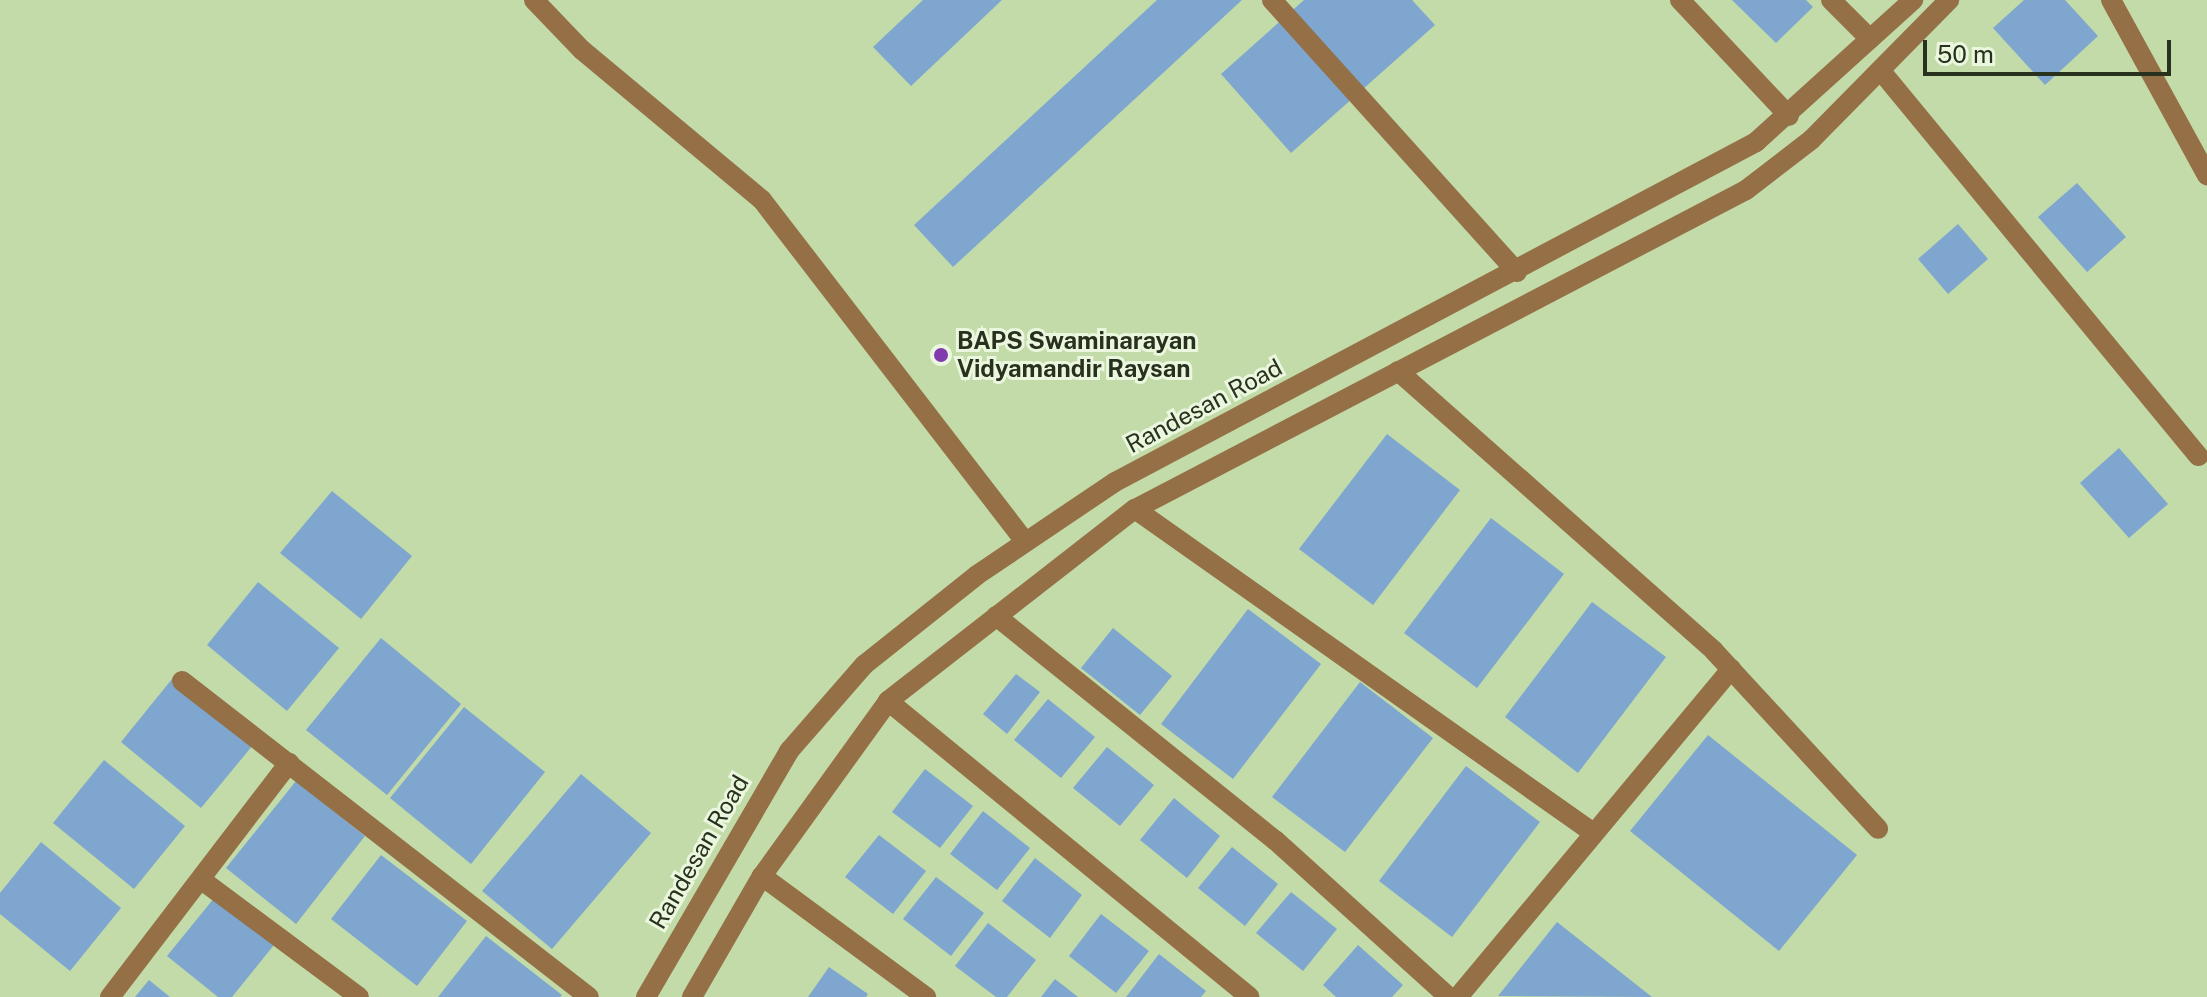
<!DOCTYPE html>
<html>
<head>
<meta charset="utf-8">
<style>
	body { margin:0 }
	#map { position:relative; width:2207px; height:997px; overflow:hidden; background:#c2dba9; font-family:"Public Sans",sans-serif }
	div>[style] { position:absolute }
	[style*='--x'] { left:calc(var(--x)*1px); top:calc(var(--y)*1px); width:calc(var(--w)*1px); rotate:calc(var(--a)*1deg) }
	.building>* { inset:0; background:#7fa6ce }
	.minor>* { height:20px; margin:-10px; padding:0 10px; transform-origin:10px; border-radius:10px; background:#957046 }
	.dots>* { width:22px; height:22px; translate:-50% -50%; box-sizing:border-box; border:4px solid #eaf7de; border-radius:50% }
	span { translate:-50% -50%; white-space:nowrap; text-align:center; line-height:1.15; -webkit-text-stroke:6px #eaf7de; paint-order:stroke }
	.poi-label { font-size:24px; color:#28311d; font-weight:700 }
	.left { translate:0 -50%; text-align:left }
	.street-label { font-size:24px; color:#28311d }
	.scale { position:absolute; left:1923px; top:40px; width:248px; height:36px; box-sizing:border-box; border:4px solid #28311d; border-top:0; padding-left:10px; font-size:24px; line-height:28px; white-space:nowrap; color:#28311d; -webkit-text-stroke:6px #eaf7de; paint-order:stroke }
</style>
</head>
<body>
<div id="map">
	<div class="building">
		<i style="clip-path:polygon(923px 0,1002px 0,911px 86px,873px 47px)"></i>
		<i style="clip-path:polygon(1157px 0,1242px 0,953px 267px,914px 225px)"></i>
		<i style="clip-path:polygon(1304px 0,1412px 0,1435px 25px,1291px 153px,1221px 74px)"></i>
		<i style="clip-path:polygon(1732px 0,1806px 0,1813px 7px,1776px 43px)"></i>
		<i style="clip-path:polygon(2024px 0,2065px 0,2098px 36px,2045px 85px,1993px 28px)"></i>
		<i style="clip-path:polygon(2077px 183px,2126px 237px,2087px 272px,2038px 217px)"></i>
		<i style="clip-path:polygon(1958px 224px,1988px 259px,1948px 294px,1918px 259px)"></i>
		<i style="clip-path:polygon(1387px 434px,1460px 490px,1373px 605px,1299px 549px)"></i>
		<i style="clip-path:polygon(2119px 448px,2168px 504px,2129px 538px,2080px 483px)"></i>
		<i style="clip-path:polygon(332px 491px,412px 556px,361px 619px,280px 553px)"></i>
		<i style="clip-path:polygon(1491px 518px,1564px 574px,1477px 688px,1404px 633px)"></i>
		<i style="clip-path:polygon(258px 582px,339px 648px,287px 711px,207px 645px)"></i>
		<i style="clip-path:polygon(1592px 602px,1666px 657px,1578px 773px,1505px 717px)"></i>
		<i style="clip-path:polygon(1248px 609px,1321px 664px,1233px 779px,1161px 724px)"></i>
		<i style="clip-path:polygon(1113px 628px,1172px 676px,1140px 715px,1081px 668px)"></i>
		<i style="clip-path:polygon(381px 638px,461px 704px,387px 795px,306px 730px)"></i>
		<i style="clip-path:polygon(1016px 674px,1040px 692px,1007px 734px,983px 714px)"></i>
		<i style="clip-path:polygon(172px 679px,253px 745px,201px 808px,121px 742px)"></i>
		<i style="clip-path:polygon(1360px 682px,1433px 738px,1345px 852px,1272px 797px)"></i>
		<i style="clip-path:polygon(1048px 699px,1095px 737px,1061px 778px,1014px 740px)"></i>
		<i style="clip-path:polygon(464px 707px,545px 772px,471px 864px,390px 798px)"></i>
		<i style="clip-path:polygon(1708px 735px,1857px 855px,1779px 951px,1630px 831px)"></i>
		<i style="clip-path:polygon(1107px 747px,1154px 785px,1120px 826px,1073px 788px)"></i>
		<i style="clip-path:polygon(104px 760px,185px 826px,134px 889px,53px 823px)"></i>
		<i style="clip-path:polygon(1466px 766px,1540px 822px,1452px 937px,1379px 881px)"></i>
		<i style="clip-path:polygon(925px 769px,973px 806px,940px 848px,892px 812px)"></i>
		<i style="clip-path:polygon(581px 774px,651px 833px,552px 949px,482px 891px)"></i>
		<i style="clip-path:polygon(296px 781px,365px 836px,296px 924px,226px 868px)"></i>
		<i style="clip-path:polygon(1174px 798px,1220px 836px,1187px 878px,1140px 840px)"></i>
		<i style="clip-path:polygon(983px 811px,1030px 848px,997px 890px,950px 854px)"></i>
		<i style="clip-path:polygon(879px 835px,926px 871px,893px 914px,845px 877px)"></i>
		<i style="clip-path:polygon(41px 842px,121px 908px,70px 971px,0 914px,0 893px)"></i>
		<i style="clip-path:polygon(1232px 847px,1278px 884px,1245px 926px,1198px 888px)"></i>
		<i style="clip-path:polygon(381px 855px,467px 921px,417px 986px,331px 919px)"></i>
		<i style="clip-path:polygon(1035px 858px,1082px 895px,1050px 938px,1002px 901px)"></i>
		<i style="clip-path:polygon(936px 877px,984px 913px,951px 956px,903px 919px)"></i>
		<i style="clip-path:polygon(219px 892px,278px 940px,232px 997px,218px 997px,167px 956px)"></i>
		<i style="clip-path:polygon(1291px 892px,1337px 929px,1303px 971px,1256px 933px)"></i>
		<i style="clip-path:polygon(1101px 914px,1149px 951px,1116px 993px,1069px 956px)"></i>
		<i style="clip-path:polygon(1557px 922px,1652px 997px,1498px 996px)"></i>
		<i style="clip-path:polygon(988px 923px,1036px 960px,1007px 997px,996px 997px,955px 966px)"></i>
		<i style="clip-path:polygon(486px 936px,562px 995px,560px 997px,438px 997px)"></i>
		<i style="clip-path:polygon(1358px 945px,1403px 985px,1392px 997px,1336px 997px,1323px 985px)"></i>
		<i style="clip-path:polygon(1159px 954px,1206px 991px,1201px 997px,1126px 997px)"></i>
		<i style="clip-path:polygon(829px 967px,868px 994px,866px 997px,808px 997px)"></i>
		<i style="clip-path:polygon(1055px 979px,1078px 997px,1041px 997px)"></i>
		<i style="clip-path:polygon(149px 980px,170px 997px,135px 997px)"></i>
	</div>
	<div class="minor">
		<i style="--x:534;--y:0;--w:69;--a:46.2"></i>
		<i style="--x:582;--y:50;--w:234;--a:39.8"></i>
		<i style="--x:762;--y:200;--w:431;--a:52.4"></i>
		<i style="--x:1272;--y:0;--w:366;--a:48"></i>
		<i style="--x:1680;--y:0;--w:159;--a:46.8"></i>
		<i style="--x:1831;--y:0;--w:55;--a:45"></i>
		<i style="--x:2111;--y:0;--w:200;--a:61.3"></i>
		<i style="--x:1881;--y:71;--w:499;--a:50.5"></i>
		<i style="--x:1398;--y:371;--w:422;--a:41.5"></i>
		<i style="--x:1714;--y:651;--w:242;--a:47.3"></i>
		<i style="--x:1135;--y:509;--w:560;--a:35.25"></i>
		<i style="--x:996;--y:616;--w:358;--a:38.8"></i>
		<i style="--x:1275;--y:840;--w:234;--a:42.1"></i>
		<i style="--x:182;--y:681;--w:515;--a:37.83"></i>
		<i style="--x:888;--y:701;--w:467;--a:39.3"></i>
		<i style="--x:762;--y:876;--w:204;--a:36.4"></i>
		<i style="--x:203;--y:881;--w:194;--a:36.6"></i>
		<i style="--x:110;--y:997;--w:295;--a:-52.6"></i>
		<i style="--x:646;--y:997;--w:285;--a:-59.8"></i>
		<i style="--x:789;--y:751;--w:114;--a:-48.9"></i>
		<i style="--x:864;--y:665;--w:144;--a:-38.5"></i>
		<i style="--x:977;--y:575;--w:166;--a:-34"></i>
		<i style="--x:1115;--y:482;--w:726;--a:-27.94"></i>
		<i style="--x:1756;--y:142;--w:212;--a:-42.1"></i>
		<i style="--x:692;--y:997;--w:140;--a:-60"></i>
		<i style="--x:762;--y:876;--w:216;--a:-54.2"></i>
		<i style="--x:888;--y:701;--w:313;--a:-37.9"></i>
		<i style="--x:1135;--y:509;--w:689;--a:-27.57"></i>
		<i style="--x:1746;--y:190;--w:82;--a:-37.6"></i>
		<i style="--x:1811;--y:140;--w:197;--a:-45.4"></i>
		<i style="--x:1458;--y:997;--w:427;--a:-50.2"></i>
	</div>
	<div class="dots">
		<i style="left:941px;top:355px;background:#813bae"></i>
	</div>
	<div class="poi-label">
		<span class="left" style="left:957px;top:355px">BAPS Swaminarayan<br>Vidyamandir Raysan</span>
	</div>
	<div class="street-label">
		<span style="left:1204px;top:406px;rotate:-28deg">Randesan Road</span>
		<span style="left:699px;top:852px;rotate:-60deg">Randesan Road</span>
	</div>
	<div class="scale">50 m</div>
</div>
</body>
</html>
